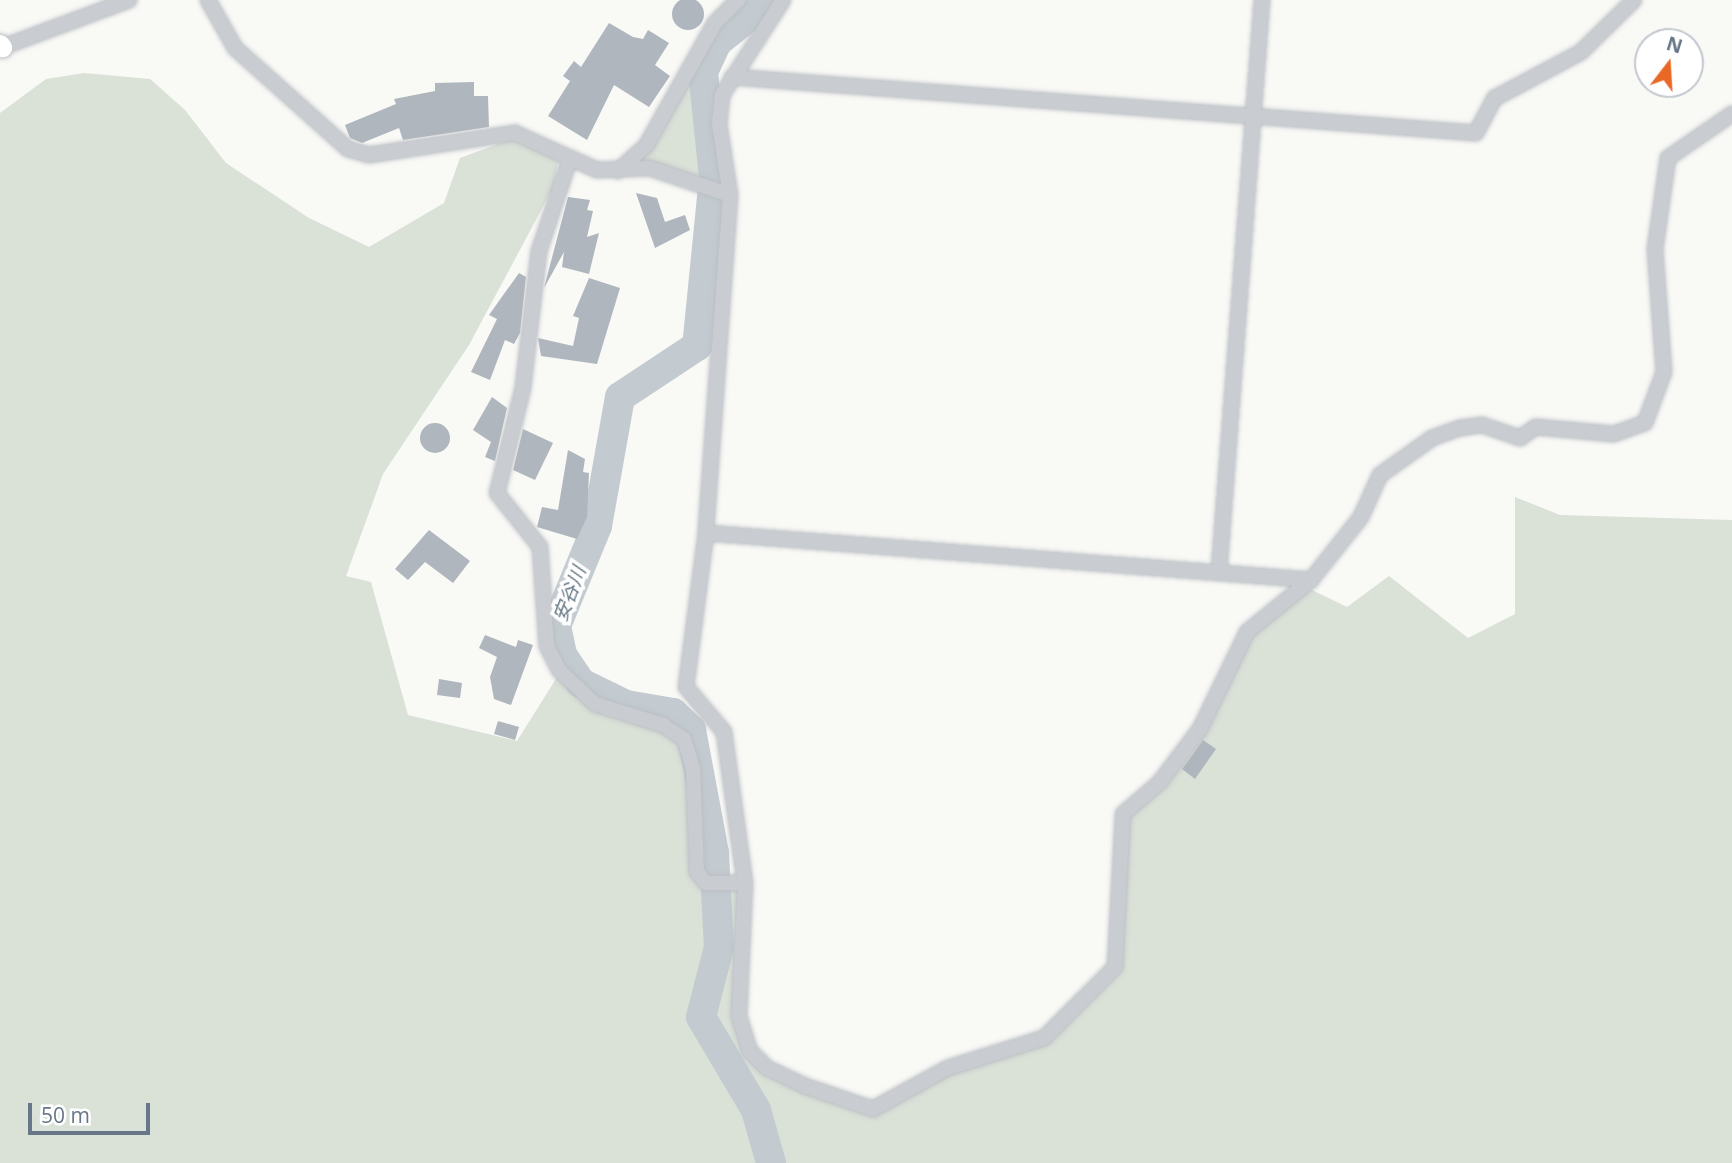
<!DOCTYPE html>
<html>
<head>
<meta charset="utf-8">
<style>
	body { margin:0 }
	#map { position:relative; width:1732px; height:1163px; overflow:hidden; background:#f9f9f6; font-family:"Open Sans","Noto Sans JP",sans-serif }
	div>[style] { position:absolute }
	[style*='--x'] { left:calc(var(--x)*1px); top:calc(var(--y)*1px); width:calc(var(--w)*1px); rotate:calc(var(--a)*1deg) }
	.green>* { inset:0; background:#dae1d7 }
	.river>* { height:30px; margin:-15px; padding:0 15px; transform-origin:15px; border-radius:15px; background:#c3cbd1 }
	.building>* { inset:0; background:#afb6bd }
	.round { border-radius:50% }
	.roads { filter:drop-shadow(0 0 2px #bbbfc4) drop-shadow(0 0 2px #bbbfc4) }
	.street>* { height:14px; margin:-7px; padding:0 7px; transform-origin:7px; border-radius:7px; background:#c9ccd0 }
	.secondary>* { height:19px; margin:-9.5px; padding:0 9.5px; transform-origin:9.5px; border-radius:9.5px; background:#fff }
	span { translate:-50% -50%; white-space:nowrap; text-align:center; line-height:1.15; -webkit-text-stroke:7px #fff; paint-order:stroke }
	.water-label { font-size:19px; color:#637783; font-style:italic }
	.north { position:absolute; left:1634px; top:28px; width:70px; height:70px; box-sizing:border-box; background:#fff; border:2px solid #c2c8cf; border-radius:50%; rotate:17deg; font-size:19px; font-weight:700; line-height:28px; text-align:center; color:#677688 }
	.north::after { content:''; display:block; margin:auto; width:24px; height:32px; background:#e96826; clip-path:polygon(50% 0,100% 100%,50% 72%,0 100%) }
	.scale { position:absolute; left:28px; top:1103px; width:122px; height:32px; box-sizing:border-box; border:4px solid #677688; border-top:0; padding-left:9px; font-size:21px; line-height:24px; white-space:nowrap; color:#677688; -webkit-text-stroke:5px #fff; paint-order:stroke }
</style>
</head>
<body>
<div id="map">
	<div class="green">
		<i style="clip-path:polygon(743px 0,752px 0,719px 33px,698px 69px,706px 185px,640px 161px,715px 29px)"></i>
		<i style="clip-path:polygon(84px 73px,150px 79px,185px 110px,226px 163px,309px 218px,369px 247px,444px 203px,460px 158px,517px 137px,559px 157px,553px 188px,469px 345px,383px 474px,346px 576px,371px 582px,408px 715px,517px 741px,559px 674px,585px 703px,666px 729px,685px 747px,694px 869px,738px 889px,735px 1018px,749px 1057px,872px 1112px,950px 1072px,1048px 1041px,1119px 965px,1126px 817px,1162px 787px,1254px 630px,1310px 589px,1347px 607px,1389px 576px,1468px 638px,1515px 614px,1515px 497px,1560px 515px,1732px 520px,1732px 1163px,0 1163px,0 113px,46px 79px)"></i>
	</div>
	<div class="river">
		<i style="--x:770;--y:0;--w:68;--a:141.6"></i>
		<i style="--x:717;--y:42;--w:33;--a:115"></i>
		<i style="--x:703;--y:72;--w:106;--a:84"></i>
		<i style="--x:714;--y:177;--w:170;--a:95.7"></i>
		<i style="--x:697;--y:346;--w:92;--a:146.5"></i>
		<i style="--x:620;--y:397;--w:131;--a:100.1"></i>
		<i style="--x:597;--y:526;--w:108;--a:112.3"></i>
		<i style="--x:556;--y:626;--w:30;--a:78"></i>
		<i style="--x:562;--y:655;--w:34;--a:56"></i>
		<i style="--x:581;--y:683;--w:50;--a:26.1"></i>
		<i style="--x:626;--y:705;--w:48;--a:9.7"></i>
		<i style="--x:673;--y:713;--w:25;--a:43"></i>
		<i style="--x:691;--y:730;--w:125;--a:79.4"></i>
		<i style="--x:714;--y:853;--w:94;--a:87"></i>
		<i style="--x:719;--y:947;--w:72;--a:104.4"></i>
		<i style="--x:701;--y:1017;--w:108;--a:59.4"></i>
		<i style="--x:756;--y:1110;--w:55;--a:74.2"></i>
	</div>
	<div class="building">
		<i class="round" style="left:672px;top:-2px;width:32px;height:32px"></i>
		<i style="clip-path:polygon(609px 23px,633px 37px,643px 39px,648px 30px,669px 43px,655px 65px,670px 76px,649px 107px,614px 85px,587px 140px,548px 116px,570px 81px,563px 76px,574px 61px,581px 67px)"></i>
		<i style="clip-path:polygon(474px 82px,474px 96px,488px 96px,489px 127px,403px 140px,399px 128px,362px 143px,350px 138px,345px 125px,396px 104px,394px 99px,435px 91px,435px 83px)"></i>
		<i style="clip-path:polygon(636px 193px,657px 198px,665px 222px,685px 215px,690px 230px,655px 248px)"></i>
		<i style="clip-path:polygon(568px 197px,590px 200px,587px 210px,593px 211px,587px 237px,599px 233px,589px 274px,562px 267px,564px 252px,544px 288px)"></i>
		<i style="clip-path:polygon(519px 273px,526px 277px,520px 333px,514px 344px,505px 340px,490px 380px,471px 372px,497px 319px,489px 315px)"></i>
		<i style="clip-path:polygon(589px 278px,620px 288px,597px 364px,541px 356px,538px 338px,573px 346px,579px 318px,573px 316px)"></i>
		<i style="clip-path:polygon(492px 397px,507px 408px,495px 461px,485px 457px,491px 442px,473px 430px)"></i>
		<i class="round" style="left:420px;top:423px;width:30px;height:30px"></i>
		<i style="clip-path:polygon(523px 429px,553px 443px,535px 480px,513px 470px)"></i>
		<i style="clip-path:polygon(568px 450px,585px 459px,583px 472px,589px 473px,587px 517px,577px 539px,537px 527px,542px 507px,558px 510px)"></i>
		<i style="clip-path:polygon(429px 530px,470px 561px,453px 583px,425px 562px,408px 580px,395px 569px)"></i>
		<i style="clip-path:polygon(485px 635px,516px 647px,518px 640px,533px 645px,511px 705px,494px 699px,490px 677px,497px 657px,479px 648px)"></i>
		<i style="clip-path:polygon(439px 679px,462px 683px,460px 698px,437px 695px)"></i>
		<i style="clip-path:polygon(498px 721px,519px 727px,515px 740px,494px 734px)"></i>
		<i style="clip-path:polygon(1203px 740px,1216px 749px,1195px 779px,1182px 769px)"></i>
	</div>
	<div class="roads">
		<div class="street">
			<i style="--x:208;--y:0;--w:55;--a:60.6"></i>
			<i style="--x:235;--y:48;--w:152;--a:41.8"></i>
			<i style="--x:348;--y:149;--w:22;--a:16"></i>
			<i style="--x:369;--y:155;--w:148;--a:-8.6"></i>
			<i style="--x:515;--y:133;--w:60;--a:24.4"></i>
			<i style="--x:570;--y:158;--w:98;--a:108.4"></i>
			<i style="--x:539;--y:251;--w:138;--a:96.7"></i>
			<i style="--x:523;--y:388;--w:108;--a:103.9"></i>
			<i style="--x:497;--y:493;--w:69;--a:51.5"></i>
			<i style="--x:540;--y:547;--w:99;--a:86"></i>
			<i style="--x:547;--y:646;--w:28;--a:63"></i>
			<i style="--x:560;--y:671;--w:48;--a:43.3"></i>
			<i style="--x:595;--y:704;--w:71;--a:17.2"></i>
			<i style="--x:663;--y:725;--w:25;--a:34"></i>
			<i style="--x:684;--y:739;--w:30;--a:73"></i>
			<i style="--x:693;--y:768;--w:104;--a:87.8"></i>
			<i style="--x:697;--y:872;--w:14;--a:51"></i>
			<i style="--x:706;--y:883;--w:39;--a:0"></i>
			<i style="--x:783;--y:0;--w:113;--a:122.7"></i>
			<i style="--x:722;--y:95;--w:29;--a:96"></i>
			<i style="--x:719;--y:124;--w:72;--a:81.2"></i>
			<i style="--x:730;--y:195;--w:339;--a:94.1"></i>
			<i style="--x:706;--y:533;--w:155;--a:97.4"></i>
			<i style="--x:686;--y:687;--w:59;--a:49.8"></i>
			<i style="--x:724;--y:732;--w:152;--a:82.1"></i>
			<i style="--x:745;--y:883;--w:133;--a:92.6"></i>
			<i style="--x:739;--y:1016;--w:37;--a:73"></i>
			<i style="--x:750;--y:1051;--w:24;--a:45"></i>
			<i style="--x:767;--y:1068;--w:42;--a:25.3"></i>
			<i style="--x:805;--y:1086;--w:72;--a:18.7"></i>
			<i style="--x:873;--y:1109;--w:85;--a:-28.7"></i>
			<i style="--x:948;--y:1068;--w:101;--a:-17.4"></i>
			<i style="--x:1044;--y:1038;--w:100;--a:-45"></i>
			<i style="--x:1115;--y:967;--w:153;--a:-87"></i>
			<i style="--x:1123;--y:814;--w:49;--a:-40.9"></i>
			<i style="--x:1160;--y:782;--w:66;--a:-53"></i>
			<i style="--x:1200;--y:729;--w:108;--a:-64.1"></i>
			<i style="--x:1247;--y:632;--w:82;--a:-39.1"></i>
			<i style="--x:1311;--y:580;--w:80;--a:-51.6"></i>
			<i style="--x:1361;--y:517;--w:46;--a:-65.7"></i>
			<i style="--x:1380;--y:475;--w:64;--a:-35.4"></i>
			<i style="--x:1432;--y:438;--w:30;--a:-20"></i>
			<i style="--x:1460;--y:428;--w:22;--a:-8"></i>
			<i style="--x:1482;--y:425;--w:40;--a:18.9"></i>
			<i style="--x:1520;--y:438;--w:19;--a:-35"></i>
			<i style="--x:1536;--y:427;--w:78;--a:5.1"></i>
			<i style="--x:1614;--y:434;--w:33;--a:-20"></i>
			<i style="--x:1645;--y:423;--w:54;--a:-69.6"></i>
			<i style="--x:1664;--y:372;--w:123;--a:-94.2"></i>
			<i style="--x:1655;--y:249;--w:92;--a:-81.9"></i>
			<i style="--x:1668;--y:158;--w:78;--a:-34.5"></i>
			<i style="--x:0;--y:48;--w:138;--a:-20.4"></i>
			<i style="--x:732;--y:77;--w:746;--a:4.3"></i>
			<i style="--x:1476;--y:133;--w:40;--a:-62"></i>
			<i style="--x:1495;--y:98;--w:98;--a:-28.1"></i>
			<i style="--x:1581;--y:52;--w:74;--a:-44.5"></i>
			<i style="--x:570;--y:158;--w:30;--a:24"></i>
			<i style="--x:597;--y:170;--w:53;--a:-2.2"></i>
			<i style="--x:650;--y:168;--w:84;--a:18.6"></i>
			<i style="--x:618;--y:171;--w:38;--a:-42"></i>
			<i style="--x:646;--y:146;--w:141;--a:-60.7"></i>
			<i style="--x:715;--y:23;--w:33;--a:-45"></i>
			<i style="--x:706;--y:533;--w:607;--a:4.44"></i>
			<i style="--x:1219;--y:572;--w:574;--a:-85.7"></i>
		</div>
		<div class="secondary">
			<i style="--x:0;--y:44;--w:4;--a:56"></i>
		</div>
	</div>
	<div class="water-label">
		<span style="left:570px;top:594px;rotate:-69deg">安谷川</span>
	</div>
	<div class="north">N</div>
	<div class="scale">50 m</div>
</div>
</body>
</html>
